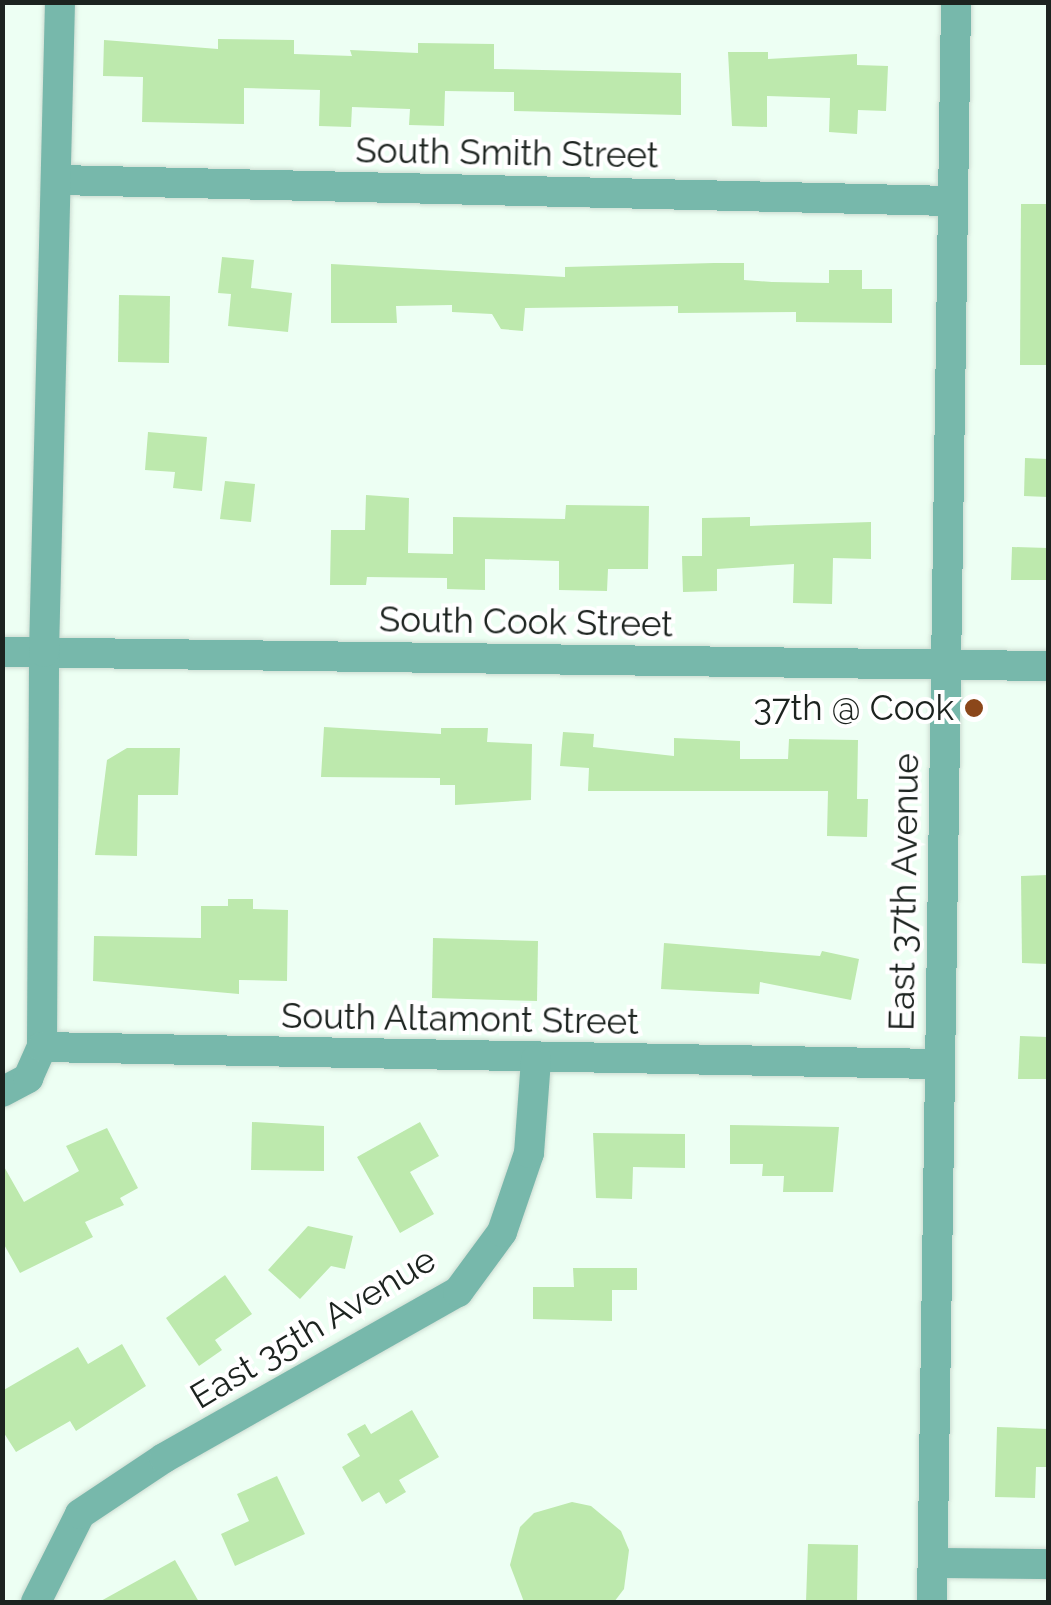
<!DOCTYPE html>
<html>
<head>
<meta charset="utf-8">
<style>
	body { margin:0 }
	#map { position:relative; width:1051px; height:1605px; overflow:hidden; background:#edfff3; font-family:Raleway,sans-serif }
	div>[style] { position:absolute }
	[style*='--x'] { left:calc(var(--x)*1px); top:calc(var(--y)*1px); width:calc(var(--w)*1px); rotate:calc(var(--a)*1deg) }
	.building>* { inset:0; background:#bde9ad }
	.roads { filter:drop-shadow(0 0 2px #ccdcd1) drop-shadow(0 0 2px #ccdcd1) }
	.minor>* { height:30px; margin:-15px; padding:0 15px; transform-origin:15px; border-radius:15px; background:#77b8ab }
	.dots>* { width:28px; height:28px; translate:-50% -50%; box-sizing:border-box; border:5px solid #fff; border-radius:50% }
	span { translate:-50% -50%; white-space:nowrap; text-align:center; line-height:1.15; -webkit-text-stroke:8px #fff; paint-order:stroke }
	.street-label { font-size:35px; color:#1c231f }
	.poi-label { font-size:35px; color:#1c231f }
	.right { translate:-100% -50%; text-align:right }
	.frame { position:absolute; inset:0; border:5px solid #1c231f; pointer-events:none }
</style>
</head>
<body>
<div id="map">
	<div class="building">
		<i style="clip-path:polygon(218px 39px,294px 40px,294px 54px,352px 56px,350px 50px,418px 53px,418px 43px,494px 44px,494px 69px,681px 73px,681px 115px,514px 111px,514px 92px,445px 91px,444px 126px,409px 125px,410px 109px,352px 107px,351px 127px,319px 126px,320px 90px,244px 88px,244px 124px,142px 122px,143px 77px,103px 76px,104px 40px,218px 49px)"></i>
		<i style="clip-path:polygon(728px 52px,768px 52px,768px 59px,857px 54px,857px 65px,888px 66px,886px 111px,858px 110px,857px 134px,829px 132px,830px 98px,767px 96px,767px 127px,732px 126px)"></i>
		<i style="clip-path:polygon(1021px 204px,1048px 204px,1048px 365px,1020px 365px)"></i>
		<i style="clip-path:polygon(222px 257px,254px 260px,251px 288px,292px 293px,288px 332px,228px 326px,231px 294px,218px 293px)"></i>
		<i style="clip-path:polygon(714px 263px,744px 263px,744px 280px,772px 282px,829px 283px,829px 270px,862px 270px,862px 289px,892px 289px,892px 323px,796px 322px,796px 312px,678px 313px,678px 306px,525px 308px,523px 331px,501px 329px,492px 314px,452px 312px,452px 305px,396px 306px,397px 323px,331px 323px,331px 264px,565px 277px,565px 267px)"></i>
		<i style="clip-path:polygon(119px 295px,170px 296px,169px 363px,118px 362px)"></i>
		<i style="clip-path:polygon(148px 432px,207px 437px,202px 491px,173px 488px,175px 472px,145px 470px)"></i>
		<i style="clip-path:polygon(1025px 458px,1048px 459px,1048px 497px,1024px 496px)"></i>
		<i style="clip-path:polygon(225px 481px,255px 484px,251px 522px,220px 519px)"></i>
		<i style="clip-path:polygon(366px 495px,409px 498px,408px 553px,453px 554px,453px 517px,565px 519px,566px 505px,649px 506px,648px 569px,608px 569px,607px 591px,559px 590px,559px 561px,485px 559px,485px 590px,447px 589px,447px 578px,367px 577px,366px 585px,330px 585px,331px 530px,365px 530px)"></i>
		<i style="clip-path:polygon(750px 517px,750px 526px,871px 522px,871px 559px,833px 558px,832px 604px,793px 603px,794px 564px,717px 569px,717px 591px,683px 592px,682px 556px,702px 556px,702px 518px)"></i>
		<i style="clip-path:polygon(1012px 547px,1048px 548px,1048px 580px,1011px 580px)"></i>
		<i style="clip-path:polygon(324px 727px,441px 734px,441px 728px,488px 728px,487px 742px,532px 744px,531px 800px,455px 805px,455px 785px,440px 785px,440px 778px,321px 777px)"></i>
		<i style="clip-path:polygon(563px 732px,594px 734px,593px 747px,674px 756px,674px 738px,740px 741px,740px 759px,788px 759px,789px 739px,858px 740px,857px 799px,868px 799px,867px 837px,827px 836px,828px 791px,588px 791px,589px 768px,560px 766px)"></i>
		<i style="clip-path:polygon(127px 748px,180px 748px,178px 795px,138px 795px,137px 856px,95px 855px,107px 760px)"></i>
		<i style="clip-path:polygon(1048px 875px,1048px 964px,1022px 963px,1021px 876px)"></i>
		<i style="clip-path:polygon(228px 899px,253px 899px,253px 909px,288px 910px,287px 981px,239px 980px,239px 994px,93px 981px,94px 936px,201px 938px,201px 906px,228px 906px)"></i>
		<i style="clip-path:polygon(433px 938px,538px 941px,537px 1001px,432px 998px)"></i>
		<i style="clip-path:polygon(664px 943px,820px 956px,822px 951px,859px 959px,851px 1000px,760px 982px,759px 994px,661px 989px)"></i>
		<i style="clip-path:polygon(1020px 1036px,1048px 1037px,1048px 1079px,1018px 1079px)"></i>
		<i style="clip-path:polygon(252px 1122px,324px 1126px,324px 1171px,251px 1170px)"></i>
		<i style="clip-path:polygon(420px 1122px,439px 1156px,410px 1172px,434px 1214px,400px 1233px,357px 1157px)"></i>
		<i style="clip-path:polygon(730px 1125px,839px 1127px,833px 1192px,783px 1192px,784px 1176px,762px 1176px,763px 1164px,730px 1164px)"></i>
		<i style="clip-path:polygon(107px 1128px,138px 1188px,120px 1198px,124px 1205px,85px 1222px,93px 1237px,20px 1273px,2px 1241px,2px 1163px,24px 1202px,79px 1171px,66px 1146px)"></i>
		<i style="clip-path:polygon(593px 1133px,685px 1134px,685px 1168px,633px 1167px,632px 1199px,596px 1198px)"></i>
		<i style="clip-path:polygon(308px 1226px,353px 1236px,345px 1269px,331px 1266px,300px 1299px,268px 1270px)"></i>
		<i style="clip-path:polygon(573px 1268px,637px 1268px,637px 1290px,612px 1290px,612px 1321px,533px 1319px,533px 1287px,574px 1287px)"></i>
		<i style="clip-path:polygon(225px 1275px,252px 1314px,215px 1340px,222px 1350px,199px 1366px,166px 1318px)"></i>
		<i style="clip-path:polygon(122px 1344px,146px 1386px,76px 1431px,70px 1421px,16px 1452px,2px 1430px,2px 1391px,78px 1347px,88px 1364px)"></i>
		<i style="clip-path:polygon(412px 1410px,439px 1457px,399px 1480px,406px 1492px,386px 1504px,379px 1492px,362px 1502px,342px 1467px,360px 1456px,347px 1434px,365px 1424px,371px 1434px)"></i>
		<i style="clip-path:polygon(997px 1427px,1048px 1429px,1048px 1467px,1036px 1467px,1035px 1498px,995px 1497px)"></i>
		<i style="clip-path:polygon(277px 1476px,305px 1534px,235px 1566px,221px 1534px,249px 1521px,237px 1494px)"></i>
		<i style="clip-path:polygon(572px 1502px,591px 1506px,621px 1531px,629px 1550px,624px 1589px,614px 1602px,524px 1602px,510px 1565px,520px 1527px,534px 1513px)"></i>
		<i style="clip-path:polygon(808px 1544px,858px 1545px,857px 1602px,806px 1602px)"></i>
		<i style="clip-path:polygon(175px 1560px,199px 1602px,99px 1602px)"></i>
	</div>
	<div class="roads">
		<div class="minor">
			<i style="--x:59;--y:180;--w:894;--a:1.35"></i>
			<i style="--x:2;--y:652;--w:1046;--a:0.77"></i>
			<i style="--x:42;--y:1047;--w:395;--a:-89.7"></i>
			<i style="--x:44;--y:652;--w:650;--a:-88.59"></i>
			<i style="--x:2;--y:1092;--w:30;--a:-28"></i>
			<i style="--x:28;--y:1078;--w:34;--a:-66"></i>
			<i style="--x:42;--y:1047;--w:897;--a:1.09"></i>
			<i style="--x:933;--y:1563;--w:115;--a:0.5"></i>
			<i style="--x:36;--y:1602;--w:98;--a:-63.4"></i>
			<i style="--x:80;--y:1514;--w:101;--a:-33.7"></i>
			<i style="--x:164;--y:1458;--w:338;--a:-29.5"></i>
			<i style="--x:458;--y:1292;--w:74;--a:-53.7"></i>
			<i style="--x:502;--y:1232;--w:83;--a:-71.1"></i>
			<i style="--x:529;--y:1153;--w:94;--a:-85.7"></i>
			<i style="--x:932;--y:1602;--w:1600;--a:-89.14"></i>
		</div>
	</div>
	<div class="dots">
		<i style="left:974px;top:708px;background:#8b471a"></i>
	</div>
	<div class="street-label">
		<span style="left:507px;top:153px;rotate:1deg">South Smith Street</span>
		<span style="left:526px;top:622px;rotate:1deg">South Cook Street</span>
		<span style="left:904px;top:892px;rotate:-89deg">East 37th Avenue</span>
		<span style="left:460px;top:1019px;rotate:1deg">South Altamont Street</span>
		<span style="left:313px;top:1328px;rotate:-31deg">East 35th Avenue</span>
	</div>
	<div class="poi-label">
		<span class="right" style="left:954px;top:708px">37th @ Cook</span>
	</div>
	<div class="frame"></div>
</div>
</body>
</html>
